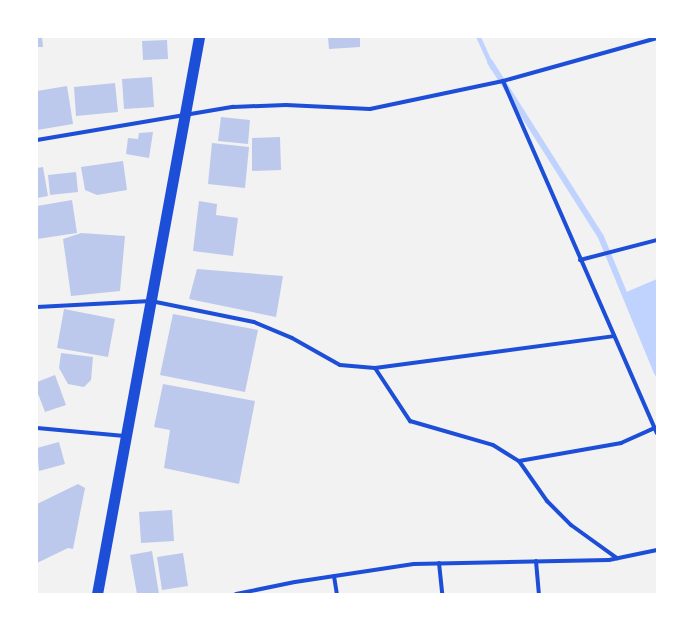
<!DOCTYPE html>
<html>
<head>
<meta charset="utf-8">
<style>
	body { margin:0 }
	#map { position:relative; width:694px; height:631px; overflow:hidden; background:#f2f2f2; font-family:"Space Grotesk",sans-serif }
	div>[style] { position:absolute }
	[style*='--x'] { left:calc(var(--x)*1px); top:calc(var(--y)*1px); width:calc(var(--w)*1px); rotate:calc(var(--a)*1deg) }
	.water>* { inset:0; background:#bfd3fe }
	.stream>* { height:6px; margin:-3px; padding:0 3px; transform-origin:3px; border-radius:3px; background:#bfd3fe }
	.building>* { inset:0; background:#bdc9ec }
	.minor>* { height:4px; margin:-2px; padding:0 2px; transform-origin:2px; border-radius:2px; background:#1d4ed8 }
	.trunk>* { height:11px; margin:-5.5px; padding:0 5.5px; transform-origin:5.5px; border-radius:5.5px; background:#1d4ed8 }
	span { translate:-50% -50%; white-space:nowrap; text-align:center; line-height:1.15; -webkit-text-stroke:3.5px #fff; paint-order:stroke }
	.frame { position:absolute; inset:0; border:38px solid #fff; pointer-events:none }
</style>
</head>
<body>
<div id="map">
	<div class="water">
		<i style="clip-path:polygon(476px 37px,481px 37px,495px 68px,491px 70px)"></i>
		<i style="clip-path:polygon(657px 279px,657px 363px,655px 364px,624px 293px)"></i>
	</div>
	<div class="stream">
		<i style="--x:490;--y:62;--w:207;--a:57.6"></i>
		<i style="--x:601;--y:237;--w:147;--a:67.6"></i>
	</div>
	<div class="building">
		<i style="clip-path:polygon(37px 37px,42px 37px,43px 47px,37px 47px)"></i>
		<i style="clip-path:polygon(328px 37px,360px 37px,360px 47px,329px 49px)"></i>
		<i style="clip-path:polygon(167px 40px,168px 59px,143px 60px,142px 41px)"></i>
		<i style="clip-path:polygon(152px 77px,154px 107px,124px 109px,122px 79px)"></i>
		<i style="clip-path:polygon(115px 83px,118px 112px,76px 116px,74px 87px)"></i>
		<i style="clip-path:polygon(67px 86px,73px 124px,37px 130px,37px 91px)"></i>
		<i style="clip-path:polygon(221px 117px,250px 120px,248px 144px,218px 141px)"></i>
		<i style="clip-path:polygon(153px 132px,149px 158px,126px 154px,128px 138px,138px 139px,139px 133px)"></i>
		<i style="clip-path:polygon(280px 137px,281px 170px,252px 171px,252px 138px)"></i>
		<i style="clip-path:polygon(212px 143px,249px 147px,245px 188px,208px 184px)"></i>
		<i style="clip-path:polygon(123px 161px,127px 190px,97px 195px,85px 190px,81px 167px)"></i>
		<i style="clip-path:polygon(43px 167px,48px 196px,37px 198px,37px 168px)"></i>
		<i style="clip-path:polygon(76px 172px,78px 192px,50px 195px,48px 175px)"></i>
		<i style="clip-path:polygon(72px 200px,77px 233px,37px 239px,37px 206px)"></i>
		<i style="clip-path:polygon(199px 201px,217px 204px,216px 215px,238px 218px,233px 256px,193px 251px)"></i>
		<i style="clip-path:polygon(81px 233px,125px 236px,120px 291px,71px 296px,63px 239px)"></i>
		<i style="clip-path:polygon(197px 269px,283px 276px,276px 317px,189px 299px)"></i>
		<i style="clip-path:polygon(64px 309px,115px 319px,108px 357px,57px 348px)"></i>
		<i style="clip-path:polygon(173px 314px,258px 330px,245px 392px,160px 375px)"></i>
		<i style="clip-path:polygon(61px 353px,93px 357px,91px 380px,84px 387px,68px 384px,59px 368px)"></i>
		<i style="clip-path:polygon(55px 375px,66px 405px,45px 412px,37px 391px,37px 382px)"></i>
		<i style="clip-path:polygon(163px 384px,255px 401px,239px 484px,164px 468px,170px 430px,154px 427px)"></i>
		<i style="clip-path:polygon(59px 442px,65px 464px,39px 471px,37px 448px)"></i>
		<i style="clip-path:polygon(78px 484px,85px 488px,73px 549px,68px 548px,37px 563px,37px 504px)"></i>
		<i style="clip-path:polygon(172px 510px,174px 541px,141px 543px,139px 512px)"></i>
		<i style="clip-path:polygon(152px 551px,159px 594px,137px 594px,130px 555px)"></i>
		<i style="clip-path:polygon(183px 553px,188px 586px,162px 590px,157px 557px)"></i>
	</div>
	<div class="minor">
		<i style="--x:503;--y:81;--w:384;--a:66.4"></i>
		<i style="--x:37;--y:140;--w:199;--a:-9.6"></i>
		<i style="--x:233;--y:107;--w:53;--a:-2.2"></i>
		<i style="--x:286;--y:105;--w:84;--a:2.7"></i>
		<i style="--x:370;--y:109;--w:136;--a:-11.9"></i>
		<i style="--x:503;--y:81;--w:160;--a:-15.6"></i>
		<i style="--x:580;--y:260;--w:80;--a:-14.6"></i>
		<i style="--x:37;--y:307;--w:114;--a:-3"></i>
		<i style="--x:151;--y:301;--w:105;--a:11.5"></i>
		<i style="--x:254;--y:322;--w:41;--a:22.8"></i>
		<i style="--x:292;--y:338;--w:55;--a:29.4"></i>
		<i style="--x:340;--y:365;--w:35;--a:5"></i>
		<i style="--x:375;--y:368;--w:64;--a:56.6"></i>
		<i style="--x:410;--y:421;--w:86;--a:16.1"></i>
		<i style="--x:493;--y:445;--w:31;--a:32"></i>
		<i style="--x:519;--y:461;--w:49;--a:55"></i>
		<i style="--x:547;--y:501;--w:34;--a:45"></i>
		<i style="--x:571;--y:525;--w:57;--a:35.7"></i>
		<i style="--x:375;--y:368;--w:241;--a:-7.6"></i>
		<i style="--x:37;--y:428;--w:88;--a:5.2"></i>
		<i style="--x:519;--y:461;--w:104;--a:-10"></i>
		<i style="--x:621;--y:443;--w:37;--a:-24"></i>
		<i style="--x:536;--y:561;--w:33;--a:85"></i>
		<i style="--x:439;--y:563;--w:31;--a:84"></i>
		<i style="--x:334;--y:576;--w:18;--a:81"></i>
		<i style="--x:236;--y:594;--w:60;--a:-11.5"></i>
		<i style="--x:295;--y:582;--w:120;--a:-8.6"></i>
		<i style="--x:414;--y:564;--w:195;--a:-1.2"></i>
		<i style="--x:609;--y:560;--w:49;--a:-11.8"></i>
	</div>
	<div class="trunk">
		<i style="--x:97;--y:594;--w:566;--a:-79.62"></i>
	</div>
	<div class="frame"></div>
</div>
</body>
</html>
